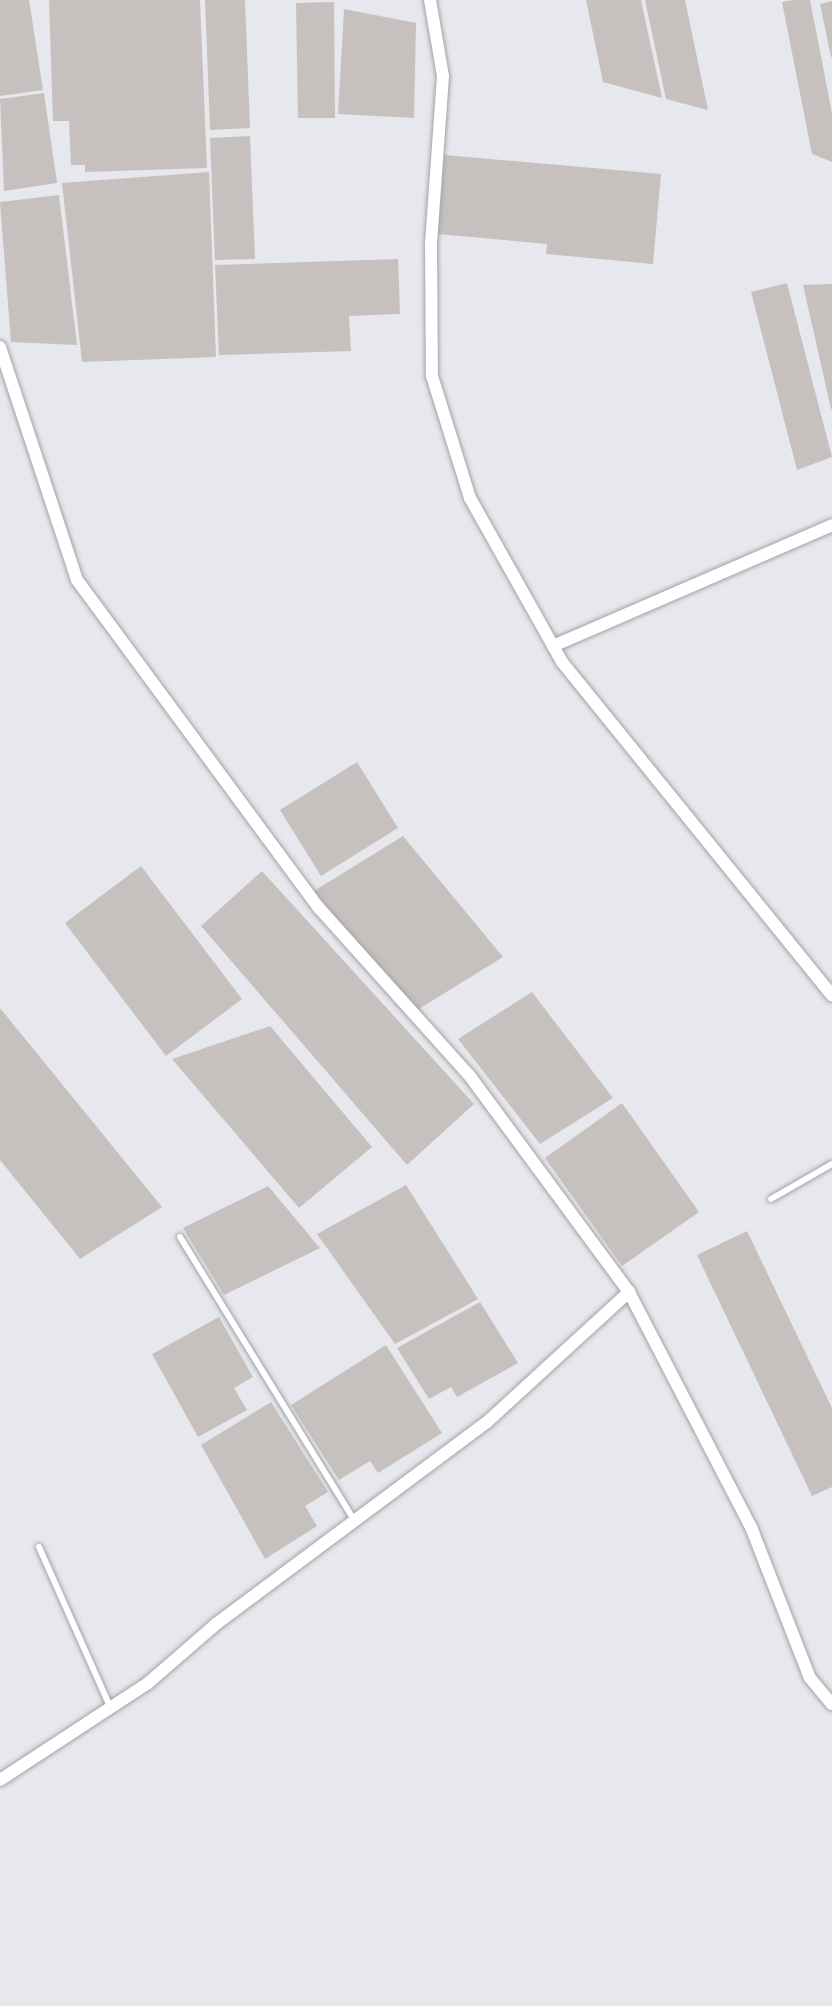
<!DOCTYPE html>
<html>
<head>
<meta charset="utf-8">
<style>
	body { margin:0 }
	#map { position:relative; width:832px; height:2006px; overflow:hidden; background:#e7e8ed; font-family:"Exo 2",sans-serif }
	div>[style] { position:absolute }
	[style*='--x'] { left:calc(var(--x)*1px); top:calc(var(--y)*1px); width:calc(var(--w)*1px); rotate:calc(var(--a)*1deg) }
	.building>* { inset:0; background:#c6c1be }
	.roads { filter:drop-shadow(0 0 2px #a2a3a8) drop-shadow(0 0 2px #a2a3a8) }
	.lane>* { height:6px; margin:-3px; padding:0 3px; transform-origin:3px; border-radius:3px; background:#fff }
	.street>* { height:12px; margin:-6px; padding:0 6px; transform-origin:6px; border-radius:6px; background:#fff }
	span { translate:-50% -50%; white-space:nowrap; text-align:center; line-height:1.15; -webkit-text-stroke:7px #fff; paint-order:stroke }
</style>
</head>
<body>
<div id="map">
	<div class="building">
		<i style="clip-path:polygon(0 0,29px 0,43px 90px,0 96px)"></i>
		<i style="clip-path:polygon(49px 0,200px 0,207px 168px,85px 172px,85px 165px,71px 165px,69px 121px,53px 121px)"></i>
		<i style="clip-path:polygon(205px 0,245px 0,250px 128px,210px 130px)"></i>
		<i style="clip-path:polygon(586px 0,641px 0,662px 98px,603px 82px)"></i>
		<i style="clip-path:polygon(645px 0,685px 0,708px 110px,666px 99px)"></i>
		<i style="clip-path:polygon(793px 0,810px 0,832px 113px,832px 162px,812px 154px,782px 2px)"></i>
		<i style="clip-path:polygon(832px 1px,832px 57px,831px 57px,820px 4px)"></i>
		<i style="clip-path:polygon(334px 2px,335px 118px,298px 118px,296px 3px)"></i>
		<i style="clip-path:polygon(344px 9px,416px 23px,414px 118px,338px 114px)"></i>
		<i style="clip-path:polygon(44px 93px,57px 183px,4px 191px,0 99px)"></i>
		<i style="clip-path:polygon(250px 136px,255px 259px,215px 260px,210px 138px)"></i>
		<i style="clip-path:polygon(444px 155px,661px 174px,653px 264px,546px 254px,547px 244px,438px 234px)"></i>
		<i style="clip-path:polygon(209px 172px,216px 357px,82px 362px,62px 183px)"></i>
		<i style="clip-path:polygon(59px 195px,77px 345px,11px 342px,0 202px)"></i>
		<i style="clip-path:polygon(398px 259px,400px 314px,349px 316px,351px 351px,219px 355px,215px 265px)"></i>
		<i style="clip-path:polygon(787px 283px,832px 457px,797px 470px,751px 292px)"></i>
		<i style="clip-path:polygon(832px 284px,832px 409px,831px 409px,803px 285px)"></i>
		<i style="clip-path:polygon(357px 762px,398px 828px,321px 876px,280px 810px)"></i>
		<i style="clip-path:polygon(403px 836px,503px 957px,414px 1012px,314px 891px)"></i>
		<i style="clip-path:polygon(141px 866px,242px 999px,166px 1056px,65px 923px)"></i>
		<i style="clip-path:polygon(262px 871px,474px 1104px,407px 1165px,201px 926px)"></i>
		<i style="clip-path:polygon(532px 992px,613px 1098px,540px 1144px,458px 1039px)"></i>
		<i style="clip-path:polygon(0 1008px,162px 1207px,80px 1259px,0 1160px)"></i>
		<i style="clip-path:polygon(270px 1026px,372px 1147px,299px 1208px,172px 1059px)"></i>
		<i style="clip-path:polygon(622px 1103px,699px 1212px,622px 1266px,545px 1158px)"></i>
		<i style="clip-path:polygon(406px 1185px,478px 1299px,395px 1344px,317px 1234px)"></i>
		<i style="clip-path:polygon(268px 1186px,320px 1248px,224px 1295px,183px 1228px)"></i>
		<i style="clip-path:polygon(747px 1231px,832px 1408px,832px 1487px,812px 1496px,697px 1255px)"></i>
		<i style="clip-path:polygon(480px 1302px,518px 1363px,457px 1397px,451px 1387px,429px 1399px,397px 1348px)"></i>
		<i style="clip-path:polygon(219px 1317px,253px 1377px,234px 1388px,247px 1410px,198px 1437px,152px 1354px)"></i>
		<i style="clip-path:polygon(386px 1345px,442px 1433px,378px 1473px,370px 1461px,339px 1480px,291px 1405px)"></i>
		<i style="clip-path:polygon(271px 1402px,328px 1492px,305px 1506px,317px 1526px,265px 1559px,201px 1445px)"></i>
	</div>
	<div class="roads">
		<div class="lane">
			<i style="--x:771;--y:1199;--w:70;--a:-29.8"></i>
			<i style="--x:180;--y:1237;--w:334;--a:58.4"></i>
			<i style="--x:39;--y:1547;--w:177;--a:66"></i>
		</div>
		<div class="street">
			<i style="--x:430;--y:0;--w:77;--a:80.3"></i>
			<i style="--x:443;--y:76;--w:167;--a:94.1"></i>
			<i style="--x:431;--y:243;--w:133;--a:89.6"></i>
			<i style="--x:432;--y:376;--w:128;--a:72.7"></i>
			<i style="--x:470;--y:498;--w:188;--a:60.7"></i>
			<i style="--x:562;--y:662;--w:429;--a:51"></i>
			<i style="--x:0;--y:347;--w:245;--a:71.7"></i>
			<i style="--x:77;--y:580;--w:408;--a:53.6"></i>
			<i style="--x:319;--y:908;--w:224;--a:48.1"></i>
			<i style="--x:469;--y:1075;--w:270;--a:53.6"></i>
			<i style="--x:629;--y:1292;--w:265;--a:62.6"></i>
			<i style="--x:751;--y:1527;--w:162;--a:68.7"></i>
			<i style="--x:810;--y:1678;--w:34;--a:50"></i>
			<i style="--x:553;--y:646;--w:304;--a:-23.4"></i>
			<i style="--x:0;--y:1780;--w:177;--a:-33.2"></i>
			<i style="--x:148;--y:1683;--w:90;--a:-40.9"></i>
			<i style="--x:216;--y:1624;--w:338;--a:-36.7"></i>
			<i style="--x:487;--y:1422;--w:193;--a:-42.5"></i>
		</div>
	</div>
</div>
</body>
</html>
